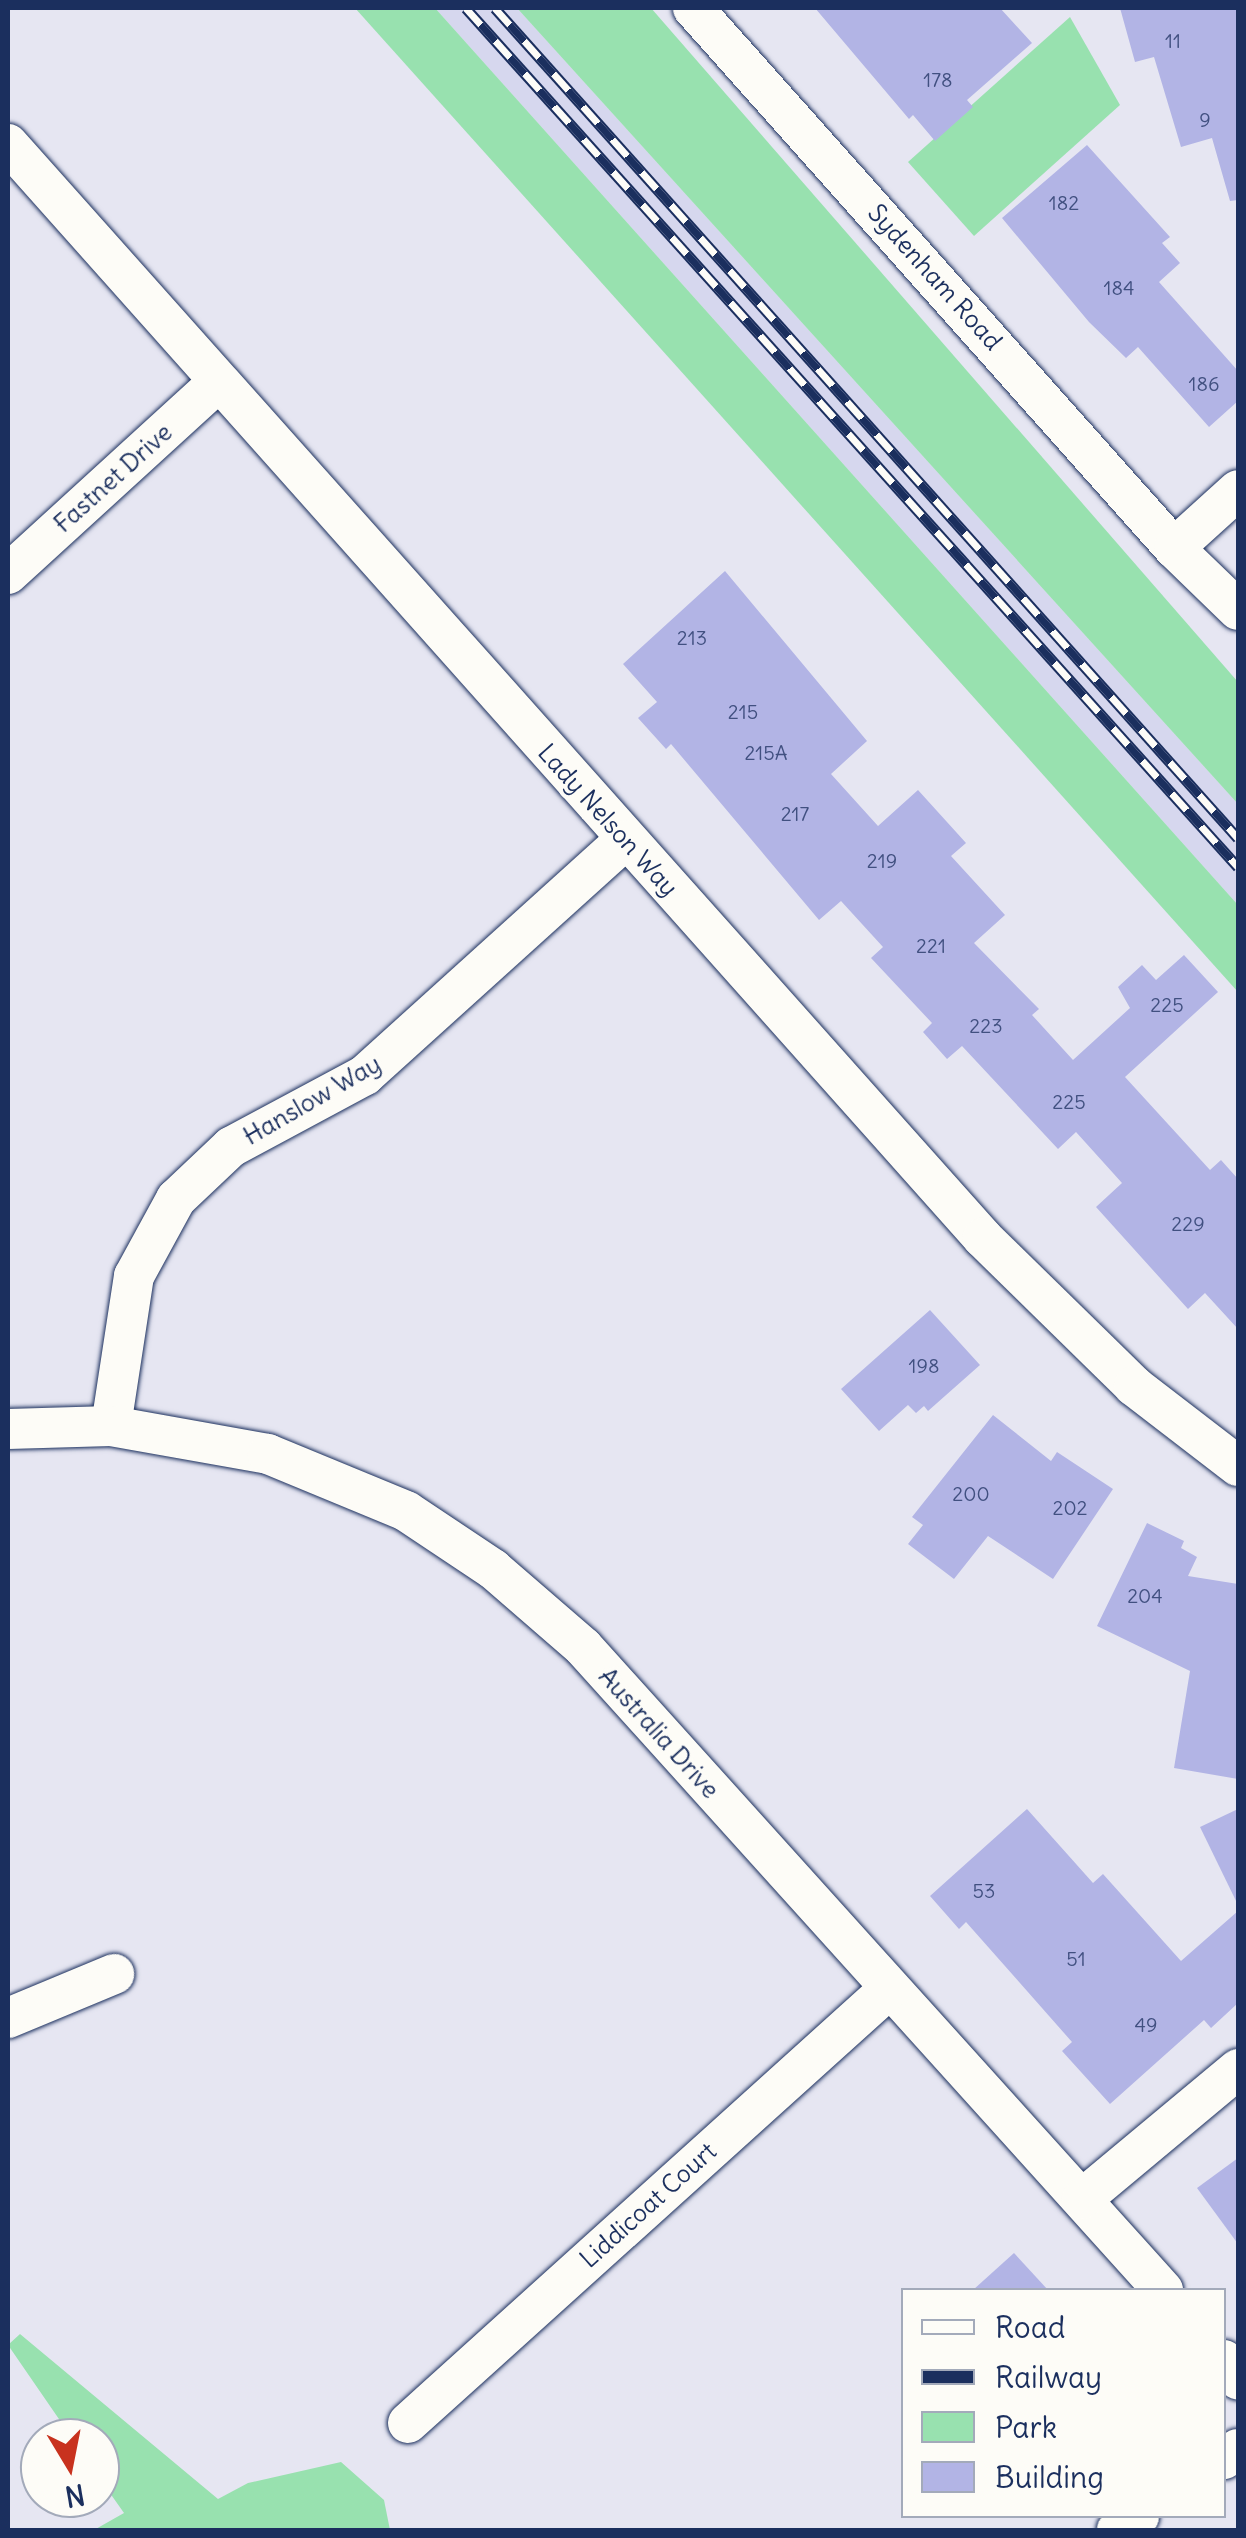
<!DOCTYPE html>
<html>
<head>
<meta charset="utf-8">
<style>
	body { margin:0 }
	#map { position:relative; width:1246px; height:2538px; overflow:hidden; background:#e6e6f2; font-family:Delius,sans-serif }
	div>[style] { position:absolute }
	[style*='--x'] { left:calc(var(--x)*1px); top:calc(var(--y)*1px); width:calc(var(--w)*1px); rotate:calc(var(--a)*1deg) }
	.built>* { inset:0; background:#d6d7ee }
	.green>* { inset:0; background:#98e1af }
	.building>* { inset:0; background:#b2b4e5 }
	.roads { filter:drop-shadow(0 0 2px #1b2f5e) drop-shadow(0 0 2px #1b2f5e) }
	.minor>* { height:40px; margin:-20px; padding:0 20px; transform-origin:20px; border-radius:20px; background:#fdfcf7 }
	.rail>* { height:11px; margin-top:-5.5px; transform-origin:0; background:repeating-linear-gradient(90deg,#fdfcf7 0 22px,#1b2f5e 0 44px); box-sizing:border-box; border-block:2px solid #1b2f5e }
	span { translate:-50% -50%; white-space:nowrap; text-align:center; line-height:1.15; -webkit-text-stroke:8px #fdfcf7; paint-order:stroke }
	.number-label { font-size:20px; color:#415080 }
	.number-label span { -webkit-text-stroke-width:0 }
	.street-label { font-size:25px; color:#1b2f5e }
	.frame { position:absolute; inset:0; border:10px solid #1b2f5e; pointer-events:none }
	.legend { position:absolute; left:901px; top:2288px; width:325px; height:230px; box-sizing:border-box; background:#fdfcf7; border:2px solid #a3aaba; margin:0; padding:12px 18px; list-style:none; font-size:30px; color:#1b2f5e }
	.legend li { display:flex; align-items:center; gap:20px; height:50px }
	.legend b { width:50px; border:2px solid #a3aaba }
	.north { position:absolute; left:20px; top:2418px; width:100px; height:100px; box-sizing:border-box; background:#fdfcf7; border:2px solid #a3aaba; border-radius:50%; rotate:170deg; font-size:28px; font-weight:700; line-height:40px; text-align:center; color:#1b2f5e }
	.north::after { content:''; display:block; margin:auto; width:35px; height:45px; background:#c8321e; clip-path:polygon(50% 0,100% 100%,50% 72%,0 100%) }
</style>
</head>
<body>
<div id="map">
	<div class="built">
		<i style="clip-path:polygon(435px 8px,517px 8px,1238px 804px,1238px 905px)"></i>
	</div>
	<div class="green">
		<i style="clip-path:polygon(355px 8px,435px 8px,1238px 905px,1238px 992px)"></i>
		<i style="clip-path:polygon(517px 8px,651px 8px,1238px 682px,1238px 804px)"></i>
		<i style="clip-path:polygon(1070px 17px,1120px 105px,974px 236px,908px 162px)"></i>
		<i style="clip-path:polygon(20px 2334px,218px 2499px,248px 2483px,341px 2462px,384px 2500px,390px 2530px,94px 2530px,124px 2513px,100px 2479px,100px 2438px,72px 2438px,8px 2345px)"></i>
	</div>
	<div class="building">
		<i style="clip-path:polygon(815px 8px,1000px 8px,1032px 43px,967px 100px,973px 107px,935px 141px,913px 115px,909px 119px)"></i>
		<i style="clip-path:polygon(1120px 8px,1238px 8px,1238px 200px,1230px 201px,1212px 138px,1181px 147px,1154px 57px,1135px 62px)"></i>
		<i style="clip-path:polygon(1087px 145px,1170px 237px,1162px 243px,1180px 263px,1159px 282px,1238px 371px,1238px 401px,1209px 427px,1138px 347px,1126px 358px,1089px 322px,1002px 218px)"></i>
		<i style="clip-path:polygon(725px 571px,867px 741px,831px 774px,878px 826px,918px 790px,966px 843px,951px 856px,1005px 915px,974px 943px,1039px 1009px,1032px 1015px,1073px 1060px,1130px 1008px,1118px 987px,1142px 965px,1156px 980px,1184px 955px,1218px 992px,1125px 1077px,1210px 1170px,1221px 1160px,1238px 1179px,1238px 1329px,1205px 1293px,1188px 1309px,1096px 1207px,1122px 1183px,1076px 1132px,1058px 1149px,962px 1046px,947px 1059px,923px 1032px,932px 1023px,871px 958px,883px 947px,841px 901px,819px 920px,671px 744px,666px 749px,638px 718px,657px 702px,623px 664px)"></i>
		<i style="clip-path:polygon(930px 1310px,980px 1365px,928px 1411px,924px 1406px,916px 1413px,908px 1405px,879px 1431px,841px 1389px)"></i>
		<i style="clip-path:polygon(993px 1415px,1051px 1461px,1057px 1452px,1113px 1489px,1053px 1579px,988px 1536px,954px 1579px,908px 1544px,923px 1525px,912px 1517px)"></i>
		<i style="clip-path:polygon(1147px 1523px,1184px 1541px,1181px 1548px,1197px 1557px,1188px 1576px,1238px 1584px,1238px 1779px,1174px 1768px,1190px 1671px,1097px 1626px)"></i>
		<i style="clip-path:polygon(1027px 1809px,1093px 1883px,1103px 1874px,1181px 1961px,1238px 1911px,1238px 2003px,1211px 2028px,1204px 2020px,1110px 2104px,1062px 2051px,1072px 2042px,966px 1922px,959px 1929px,930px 1896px)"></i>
		<i style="clip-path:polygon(1238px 1809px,1238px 1905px,1200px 1827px)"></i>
		<i style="clip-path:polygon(1238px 2158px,1238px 2244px,1197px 2188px)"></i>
		<i style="clip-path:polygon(1014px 2253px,1048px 2290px,973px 2290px)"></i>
	</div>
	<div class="roads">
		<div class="minor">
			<i style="--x:693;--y:8;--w:723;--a:48.31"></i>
			<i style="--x:1174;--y:548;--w:89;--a:44.1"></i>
			<i style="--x:8;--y:144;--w:1465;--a:48.29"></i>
			<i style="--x:983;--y:1238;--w:211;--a:44.4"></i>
			<i style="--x:1134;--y:1386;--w:131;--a:37.6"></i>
			<i style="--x:1174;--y:548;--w:86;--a:-42.2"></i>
			<i style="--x:8;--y:574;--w:285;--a:-42.4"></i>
			<i style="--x:111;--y:1426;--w:152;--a:-81.3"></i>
			<i style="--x:134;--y:1276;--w:88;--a:-61.4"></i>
			<i style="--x:176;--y:1199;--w:76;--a:-43.4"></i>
			<i style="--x:231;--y:1147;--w:152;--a:-28.2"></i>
			<i style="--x:365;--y:1075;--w:350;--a:-42.1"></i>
			<i style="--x:8;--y:1429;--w:103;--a:-1.7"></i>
			<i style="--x:111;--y:1426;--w:159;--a:10.1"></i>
			<i style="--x:268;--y:1454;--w:149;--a:22.4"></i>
			<i style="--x:406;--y:1511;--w:105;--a:33.7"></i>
			<i style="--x:493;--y:1569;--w:119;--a:40.9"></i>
			<i style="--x:583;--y:1647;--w:866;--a:47.95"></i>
			<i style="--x:8;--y:2018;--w:115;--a:-22.5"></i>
			<i style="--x:1082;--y:2199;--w:203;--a:-39.8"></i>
			<i style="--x:1224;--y:2360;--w:24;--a:54"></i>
			<i style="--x:408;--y:2423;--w:648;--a:-42.06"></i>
			<i style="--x:1224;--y:2459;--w:17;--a:-36"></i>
			<i style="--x:1117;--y:2530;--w:26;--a:-32"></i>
		</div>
	</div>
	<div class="rail">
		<i style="--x:466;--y:8;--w:1155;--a:48.05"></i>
		<i style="--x:495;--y:8;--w:1114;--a:48.17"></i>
	</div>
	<div class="number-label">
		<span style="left:1173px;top:40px">11</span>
		<span style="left:938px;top:79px">178</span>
		<span style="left:1205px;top:119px">9</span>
		<span style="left:1064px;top:202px">182</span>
		<span style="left:1119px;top:287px">184</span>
		<span style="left:1204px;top:383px">186</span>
		<span style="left:692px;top:637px">213</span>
		<span style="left:743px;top:711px">215</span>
		<span style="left:766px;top:752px">215A</span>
		<span style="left:795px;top:813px">217</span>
		<span style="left:882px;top:860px">219</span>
		<span style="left:931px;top:945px">221</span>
		<span style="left:1167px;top:1004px">225</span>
		<span style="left:986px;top:1025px">223</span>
		<span style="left:1069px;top:1101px">225</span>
		<span style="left:1188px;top:1223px">229</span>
		<span style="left:924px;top:1365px">198</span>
		<span style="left:971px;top:1493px">200</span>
		<span style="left:1070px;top:1507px">202</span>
		<span style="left:1145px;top:1595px">204</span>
		<span style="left:984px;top:1890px">53</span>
		<span style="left:1076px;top:1958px">51</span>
		<span style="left:1146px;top:2024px">49</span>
	</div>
	<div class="street-label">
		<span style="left:935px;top:277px;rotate:48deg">Sydenham Road</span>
		<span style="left:113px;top:478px;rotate:-42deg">Fastnet Drive</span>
		<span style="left:608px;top:820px;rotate:48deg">Lady Nelson Way</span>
		<span style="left:312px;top:1100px;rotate:-30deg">Hanslow Way</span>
		<span style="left:659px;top:1733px;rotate:48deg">Australia Drive</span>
		<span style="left:648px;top:2205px;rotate:-42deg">Liddicoat Court</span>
	</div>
	<div class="frame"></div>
	<ul class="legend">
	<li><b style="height:12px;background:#fdfcf7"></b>Road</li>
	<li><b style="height:12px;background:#1b2f5e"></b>Railway</li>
	<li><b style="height:28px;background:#98e1af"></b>Park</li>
	<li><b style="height:28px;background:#b2b4e5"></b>Building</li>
	</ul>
	<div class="north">N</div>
</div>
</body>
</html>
